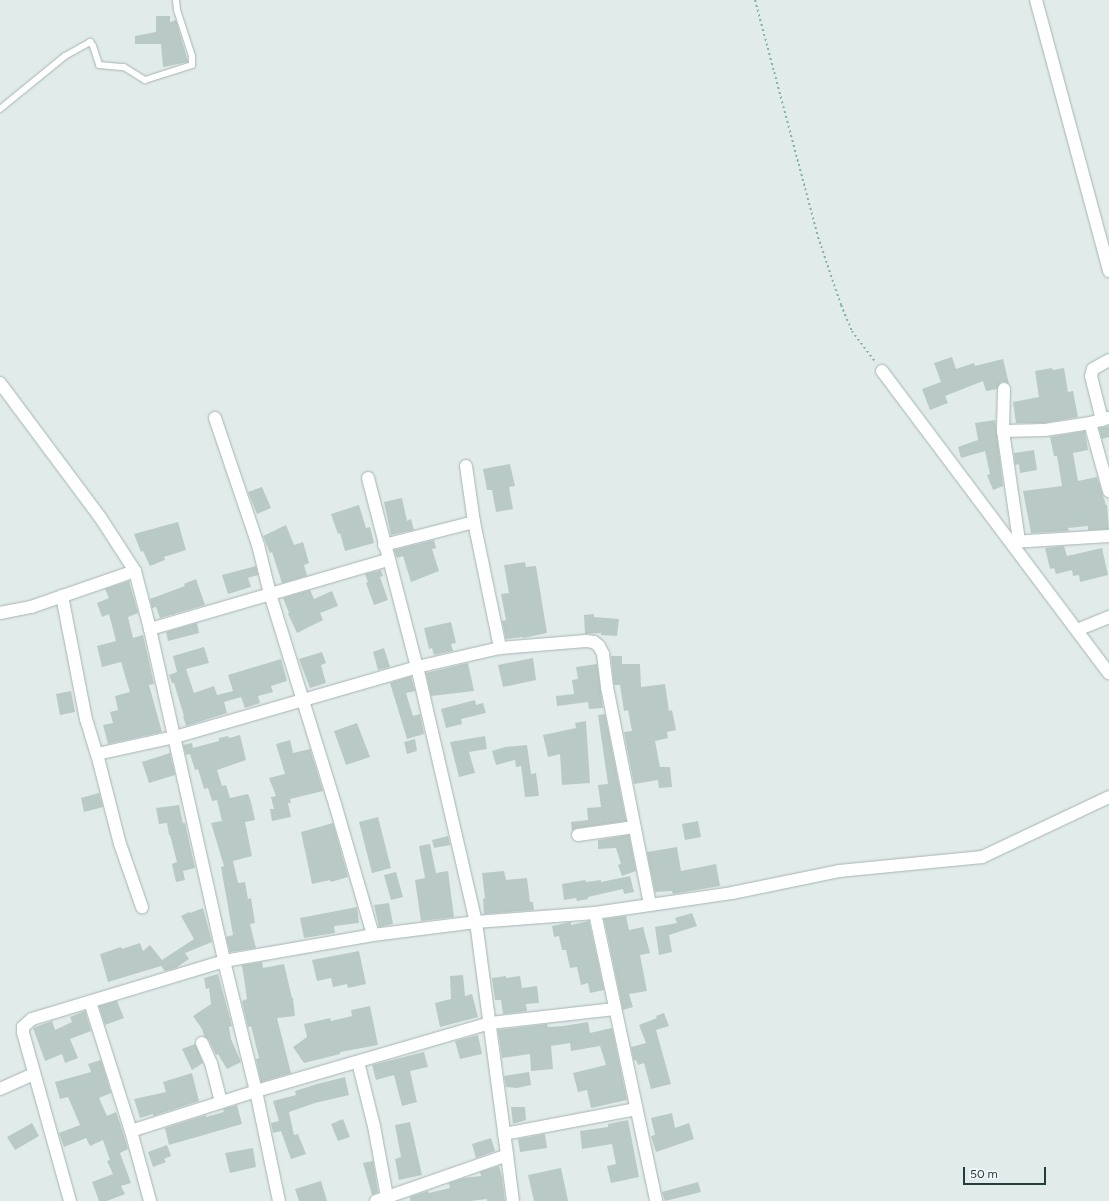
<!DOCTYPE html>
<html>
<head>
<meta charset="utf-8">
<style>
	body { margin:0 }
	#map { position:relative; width:1109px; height:1201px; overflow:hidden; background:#e1ecea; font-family:Figtree,sans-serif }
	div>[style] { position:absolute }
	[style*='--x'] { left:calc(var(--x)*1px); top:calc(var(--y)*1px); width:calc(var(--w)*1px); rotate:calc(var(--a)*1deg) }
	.building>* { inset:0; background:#b9c9c6 }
	.path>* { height:2px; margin-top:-1px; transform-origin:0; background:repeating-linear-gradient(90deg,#81b0ad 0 2px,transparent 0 5px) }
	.roads { filter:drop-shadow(0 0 1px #a4b4b2) drop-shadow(0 0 1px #a4b4b2) }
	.lane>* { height:6px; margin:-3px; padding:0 3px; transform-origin:3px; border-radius:3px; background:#fff }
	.street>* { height:12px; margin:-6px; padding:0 6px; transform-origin:6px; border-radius:6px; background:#fff }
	span { translate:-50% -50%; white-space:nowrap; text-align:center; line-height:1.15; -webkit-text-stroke:3.5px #f1f8f7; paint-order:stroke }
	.scale { position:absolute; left:963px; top:1167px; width:83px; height:18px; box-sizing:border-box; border:2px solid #213d3c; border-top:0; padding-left:5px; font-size:12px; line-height:14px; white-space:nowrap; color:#213d3c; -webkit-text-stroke:3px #f1f8f7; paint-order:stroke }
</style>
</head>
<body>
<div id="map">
	<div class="building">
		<i style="clip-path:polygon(156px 16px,170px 16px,170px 22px,176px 20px,188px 62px,163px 67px,161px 44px,135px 44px,135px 36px,156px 32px)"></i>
		<i style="clip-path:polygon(952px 357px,956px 369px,974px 363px,975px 366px,1003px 359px,1009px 384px,1005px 382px,1001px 382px,997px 389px,986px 391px,983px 381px,945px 396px,948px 403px,930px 410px,922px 389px,941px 382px,934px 363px)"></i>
		<i style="clip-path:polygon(1052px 368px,1053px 370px,1064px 368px,1068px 392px,1073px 391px,1078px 417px,1044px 423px,1016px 423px,1013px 402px,1039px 397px,1035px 371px)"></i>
		<i style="clip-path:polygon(995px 420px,1003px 486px,993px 490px,987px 475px,990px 474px,985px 451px,961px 458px,958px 447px,978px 440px,975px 423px)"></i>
		<i style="clip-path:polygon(1109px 426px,1109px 437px,1102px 439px,1099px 428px)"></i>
		<i style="clip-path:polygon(1085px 431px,1088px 450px,1073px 453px,1078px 481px,1097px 477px,1106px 505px,1107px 505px,1109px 529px,1088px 530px,1088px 526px,1068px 528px,1069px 531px,1031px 533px,1023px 491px,1062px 486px,1057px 456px,1054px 456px,1050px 437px)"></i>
		<i style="clip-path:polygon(1034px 450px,1037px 470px,1020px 473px,1019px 464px,1015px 465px,1014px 453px)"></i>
		<i style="clip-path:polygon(510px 464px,515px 486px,509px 487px,513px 509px,496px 512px,492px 490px,487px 490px,483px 469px)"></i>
		<i style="clip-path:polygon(262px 487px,271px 508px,257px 514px,248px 492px)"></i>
		<i style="clip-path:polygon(402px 498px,407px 521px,411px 519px,414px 530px,391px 535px,384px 502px)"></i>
		<i style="clip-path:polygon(359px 505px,366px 528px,370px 527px,374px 543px,345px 551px,340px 533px,338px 534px,331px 514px)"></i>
		<i style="clip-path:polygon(178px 522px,186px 550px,164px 557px,165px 560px,150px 566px,143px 551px,141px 552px,134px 534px)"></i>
		<i style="clip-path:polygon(286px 525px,294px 545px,303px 542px,309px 563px,304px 565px,307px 576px,282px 583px,272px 552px,270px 553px,263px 536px)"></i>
		<i style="clip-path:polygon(434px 540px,436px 548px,432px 549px,439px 571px,411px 582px,403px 556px,397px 558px,394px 550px)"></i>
		<i style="clip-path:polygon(1064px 546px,1067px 556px,1102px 548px,1108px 575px,1080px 582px,1079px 575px,1073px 576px,1072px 570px,1056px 574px,1054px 568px,1050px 569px,1045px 548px)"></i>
		<i style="clip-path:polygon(525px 562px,526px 567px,536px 566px,547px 633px,523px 638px,523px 637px,506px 639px,502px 621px,506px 620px,501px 594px,509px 593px,504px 565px)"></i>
		<i style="clip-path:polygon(256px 566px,258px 575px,248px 578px,251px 587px,228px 594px,222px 575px)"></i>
		<i style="clip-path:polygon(381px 570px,383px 576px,380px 577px,388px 600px,374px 605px,366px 583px,368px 582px,365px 574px)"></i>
		<i style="clip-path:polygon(196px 579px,205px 605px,160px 618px,156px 607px,152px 608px,150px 599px,185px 586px,184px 584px)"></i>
		<i style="clip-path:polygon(129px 581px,138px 613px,128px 617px,133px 638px,143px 635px,154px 684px,149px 685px,162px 732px,108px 744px,103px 725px,113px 723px,110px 712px,118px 710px,115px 696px,130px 692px,121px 662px,102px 667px,97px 646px,116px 641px,109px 614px,102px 617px,97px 603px,109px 598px,105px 589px)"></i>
		<i style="clip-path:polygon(310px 590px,314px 599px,332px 591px,338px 606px,320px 613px,323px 620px,297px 633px,288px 614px,289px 613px,283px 598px)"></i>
		<i style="clip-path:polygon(594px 614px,594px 617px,619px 619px,617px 636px,601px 635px,601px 633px,585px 634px,584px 615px)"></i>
		<i style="clip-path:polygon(451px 622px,456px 643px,451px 644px,453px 651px,434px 655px,432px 648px,429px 649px,424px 628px)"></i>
		<i style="clip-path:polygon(197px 623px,199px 633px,168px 641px,166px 632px)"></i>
		<i style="clip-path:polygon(204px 647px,209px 663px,186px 669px,194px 693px,214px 686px,217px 695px,233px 691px,228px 675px,281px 659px,287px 681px,271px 686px,273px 692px,258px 696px,260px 703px,245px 708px,241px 697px,224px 702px,227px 713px,186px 726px,183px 716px,184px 716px,174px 683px,172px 683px,169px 675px,177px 672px,173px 656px)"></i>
		<i style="clip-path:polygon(384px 648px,390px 667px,378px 670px,373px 652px)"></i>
		<i style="clip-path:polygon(322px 652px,326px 663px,321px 665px,326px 683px,310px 688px,299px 659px)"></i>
		<i style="clip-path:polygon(611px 656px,622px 656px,622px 664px,640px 664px,641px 687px,665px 684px,669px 711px,672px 710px,676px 730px,667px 732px,668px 738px,655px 741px,660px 767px,670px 767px,672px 787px,659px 788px,658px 780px,634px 784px,624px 732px,632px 731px,628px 710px,624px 711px,620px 685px,614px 685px)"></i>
		<i style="clip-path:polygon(533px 658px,536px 680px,503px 687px,498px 665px)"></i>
		<i style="clip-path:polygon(468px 663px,474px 691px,431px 696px,426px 673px)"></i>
		<i style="clip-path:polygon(597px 664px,603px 708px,589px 709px,588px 702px,557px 706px,556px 696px,574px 694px,572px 680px,578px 679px,576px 667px)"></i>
		<i style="clip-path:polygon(411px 676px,415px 691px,406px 693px,413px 716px,420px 714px,424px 734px,407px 739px,390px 683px)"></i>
		<i style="clip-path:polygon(71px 691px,75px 712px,60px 715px,56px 694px)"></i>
		<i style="clip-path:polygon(475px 700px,476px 705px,483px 703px,486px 713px,461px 719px,462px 724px,446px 728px,441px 709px)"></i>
		<i style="clip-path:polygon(605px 714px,626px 821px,577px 828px,572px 831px,571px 822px,588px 820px,587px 808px,601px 807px,598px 785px,608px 784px,598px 715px)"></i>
		<i style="clip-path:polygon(586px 721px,590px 783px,562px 785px,560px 754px,548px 757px,543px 735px,576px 728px,575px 723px)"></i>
		<i style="clip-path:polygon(357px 723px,370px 757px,346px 765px,334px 731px)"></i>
		<i style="clip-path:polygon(240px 735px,246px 760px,217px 770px,222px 786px,226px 785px,230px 798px,248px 794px,251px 802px,255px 820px,245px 822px,252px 856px,233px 861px,238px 883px,245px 882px,248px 899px,251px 898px,255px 923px,250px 924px,256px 948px,230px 952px,226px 937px,233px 935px,221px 867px,224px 866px,211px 823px,222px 821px,217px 800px,212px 801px,208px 788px,204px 789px,198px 769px,195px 770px,190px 754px,186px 755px,183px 745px,192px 743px,193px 748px,219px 741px,219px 738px,228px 736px,229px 738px)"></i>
		<i style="clip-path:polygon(485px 736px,487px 749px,469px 752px,475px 773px,459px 777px,450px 742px)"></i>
		<i style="clip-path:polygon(415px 739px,417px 751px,407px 754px,404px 742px)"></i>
		<i style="clip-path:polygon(290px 740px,293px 753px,310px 749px,323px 791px,290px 799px,291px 803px,288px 803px,291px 817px,272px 821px,270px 809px,274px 809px,271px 797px,276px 796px,269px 778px,285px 774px,276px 744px)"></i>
		<i style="clip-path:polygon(527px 745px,531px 774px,536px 773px,539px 796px,525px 797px,521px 766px,516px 767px,515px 760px,496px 765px,492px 751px,505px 747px)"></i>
		<i style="clip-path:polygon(170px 753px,175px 775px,149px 783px,142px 762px)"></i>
		<i style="clip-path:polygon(99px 793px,103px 807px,84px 812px,81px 798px)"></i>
		<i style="clip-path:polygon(179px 805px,183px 823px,185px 823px,195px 868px,183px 871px,185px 880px,176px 882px,172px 864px,177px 862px,170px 835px,169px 835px,167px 823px,159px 824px,156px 808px)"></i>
		<i style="clip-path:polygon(378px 817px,391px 868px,372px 873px,359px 822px)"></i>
		<i style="clip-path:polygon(698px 821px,701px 837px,685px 840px,682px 824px)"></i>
		<i style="clip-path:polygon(333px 823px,348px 877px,331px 882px,330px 880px,312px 884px,301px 832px)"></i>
		<i style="clip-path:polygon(629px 835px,636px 871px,622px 876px,618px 865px,621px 864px,616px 848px,598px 849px,598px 840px)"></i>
		<i style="clip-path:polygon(448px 836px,450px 845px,434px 848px,432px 840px)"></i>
		<i style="clip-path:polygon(430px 844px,436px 873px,448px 871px,454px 917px,421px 921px,415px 880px,425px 878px,419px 846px)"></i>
		<i style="clip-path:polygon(677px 847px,681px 871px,716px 864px,720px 886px,673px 894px,672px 891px,655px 892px,647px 852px)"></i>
		<i style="clip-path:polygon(504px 871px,506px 880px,527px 878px,530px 902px,533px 902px,534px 910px,484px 914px,483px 899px,485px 898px,482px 873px)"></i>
		<i style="clip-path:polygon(396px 872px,403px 897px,391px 900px,384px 875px)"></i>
		<i style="clip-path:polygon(630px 876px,634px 892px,624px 894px,623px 889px,588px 897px,588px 899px,577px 901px,576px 898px,564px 900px,562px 884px,585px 880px,586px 882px,601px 880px,601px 882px)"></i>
		<i style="clip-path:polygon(389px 903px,393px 924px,379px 927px,374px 905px)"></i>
		<i style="clip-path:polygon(357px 907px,359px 923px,334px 926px,335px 933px,304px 938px,300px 918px)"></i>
		<i style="clip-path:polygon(203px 908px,212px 942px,185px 953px,189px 959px,176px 968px,165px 971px,161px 966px,108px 982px,100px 954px,121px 947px,122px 949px,140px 943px,143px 951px,150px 945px,162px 960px,194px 939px,181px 916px,189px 912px,190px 913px)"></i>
		<i style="clip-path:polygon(692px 913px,697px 926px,669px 935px,672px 952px,659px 955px,655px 927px,677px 923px,675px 918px)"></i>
		<i style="clip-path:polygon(626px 916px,629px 930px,643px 927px,650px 953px,640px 955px,647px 991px,629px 994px,633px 1007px,623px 1010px,604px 919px)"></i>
		<i style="clip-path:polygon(589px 921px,604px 990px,590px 993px,588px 983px,581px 985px,577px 967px,570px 968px,566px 950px,562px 950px,559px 936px,554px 937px,552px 926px,571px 922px,571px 925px)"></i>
		<i style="clip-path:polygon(359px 951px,366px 984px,348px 988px,347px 984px,333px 987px,331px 978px,317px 981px,312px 960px)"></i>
		<i style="clip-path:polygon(262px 962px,263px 968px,284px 964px,292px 998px,293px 998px,295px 1016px,277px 1018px,291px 1073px,261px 1082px,256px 1059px,259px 1058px,251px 1026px,248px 1027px,242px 1001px,247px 999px,242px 965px)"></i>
		<i style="clip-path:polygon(218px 974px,232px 1026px,229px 1027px,231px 1039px,241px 1062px,227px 1069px,218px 1054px,216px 1055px,209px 1040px,204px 1036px,202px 1029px,193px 1016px,211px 1004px,209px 988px,206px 989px,204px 978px)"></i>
		<i style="clip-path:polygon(463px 975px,465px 996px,472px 994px,478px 1017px,440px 1027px,435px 1003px,451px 999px,450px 976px)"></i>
		<i style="clip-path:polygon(506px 976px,506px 978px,520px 976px,522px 988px,537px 986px,539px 1003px,526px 1004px,527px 1011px,503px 1014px,501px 1000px,495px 1000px,492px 978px)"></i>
		<i style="clip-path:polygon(117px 1001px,124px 1018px,105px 1025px,99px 1006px)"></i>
		<i style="clip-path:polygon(370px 1006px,378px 1045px,340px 1052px,340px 1054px,304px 1063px,293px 1047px,307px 1037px,304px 1024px,330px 1018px,331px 1021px,352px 1016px,351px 1010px)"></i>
		<i style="clip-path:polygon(85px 1011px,91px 1031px,70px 1039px,78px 1058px,65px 1063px,62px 1054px,45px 1061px,33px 1028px,52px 1021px,55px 1030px,72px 1022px,70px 1017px)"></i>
		<i style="clip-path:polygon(664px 1013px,669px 1026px,656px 1030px,671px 1084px,651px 1089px,644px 1063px,638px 1065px,636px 1060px,634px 1061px,631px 1047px,646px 1043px,639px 1025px,657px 1018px,656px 1016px)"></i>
		<i style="clip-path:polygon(588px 1022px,590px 1033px,612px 1028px,627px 1100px,591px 1108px,587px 1090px,578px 1092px,573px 1073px,606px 1065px,600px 1046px,571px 1051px,570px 1043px,551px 1046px,553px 1069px,531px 1071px,530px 1054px,502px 1058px,498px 1030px,547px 1024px,548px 1027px,563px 1026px)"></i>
		<i style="clip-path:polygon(478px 1035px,482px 1054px,460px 1059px,455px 1041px)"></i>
		<i style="clip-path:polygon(195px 1044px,203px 1063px,192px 1070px,182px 1049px)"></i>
		<i style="clip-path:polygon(424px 1052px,428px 1067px,410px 1071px,417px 1102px,402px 1106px,394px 1075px,376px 1080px,372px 1065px)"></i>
		<i style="clip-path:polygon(101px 1060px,111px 1093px,99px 1098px,107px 1116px,116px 1112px,121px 1126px,128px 1149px,120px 1153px,131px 1183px,121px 1186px,125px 1194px,107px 1201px,99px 1201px,92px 1182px,113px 1174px,107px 1161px,110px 1160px,103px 1140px,90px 1146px,86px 1138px,64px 1147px,59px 1133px,80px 1125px,68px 1097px,60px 1099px,55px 1082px,91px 1072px,88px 1064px)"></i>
		<i style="clip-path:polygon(529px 1072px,531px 1085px,517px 1088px,506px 1087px,504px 1076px)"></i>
		<i style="clip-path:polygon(192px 1073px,199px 1101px,153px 1116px,153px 1114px,140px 1118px,134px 1099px,166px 1092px,163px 1082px)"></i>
		<i style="clip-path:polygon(345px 1077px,349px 1095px,315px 1103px,289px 1112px,294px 1135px,298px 1134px,306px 1154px,291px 1159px,281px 1131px,273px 1133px,271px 1123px,279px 1121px,273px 1101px,296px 1095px,295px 1091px,317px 1084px)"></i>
		<i style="clip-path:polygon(237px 1105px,242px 1124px,169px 1145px,165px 1128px,206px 1115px,206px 1117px,224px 1112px,223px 1109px)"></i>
		<i style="clip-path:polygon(511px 1107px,525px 1107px,526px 1120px,513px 1124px)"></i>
		<i style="clip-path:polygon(672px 1113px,675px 1128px,689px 1123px,694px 1139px,656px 1152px,651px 1136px,655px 1135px,651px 1118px)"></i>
		<i style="clip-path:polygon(343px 1119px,350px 1137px,338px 1141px,331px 1124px)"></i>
		<i style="clip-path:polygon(628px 1120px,639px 1177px,611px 1183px,607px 1166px,616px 1164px,612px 1144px,582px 1149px,580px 1131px,608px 1127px,608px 1124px)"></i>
		<i style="clip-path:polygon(410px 1122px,422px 1175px,399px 1180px,395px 1159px,401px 1157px,395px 1125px)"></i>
		<i style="clip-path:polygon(32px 1123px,39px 1136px,15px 1150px,7px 1137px)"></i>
		<i style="clip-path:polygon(545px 1134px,547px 1148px,520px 1152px,518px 1139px)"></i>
		<i style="clip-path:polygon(491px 1138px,495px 1151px,476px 1158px,472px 1144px)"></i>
		<i style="clip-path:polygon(167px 1145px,171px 1156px,164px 1159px,166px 1162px,153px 1167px,148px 1152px)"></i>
		<i style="clip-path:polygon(253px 1148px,256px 1167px,230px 1173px,225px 1153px)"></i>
		<i style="clip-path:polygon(373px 1161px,378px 1192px,372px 1195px,363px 1163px)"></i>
		<i style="clip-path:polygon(499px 1166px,502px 1177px,505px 1201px,487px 1201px,487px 1199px,471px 1201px,410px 1201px,410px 1197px,428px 1191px,429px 1193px,450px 1188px,449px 1183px,464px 1178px,481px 1176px,480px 1172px)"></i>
		<i style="clip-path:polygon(561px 1168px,568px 1201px,534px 1201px,528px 1175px)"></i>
		<i style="clip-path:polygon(321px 1181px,327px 1201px,299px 1201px,295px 1189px)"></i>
		<i style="clip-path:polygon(698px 1182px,701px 1192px,665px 1201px,662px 1192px)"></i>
	</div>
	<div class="path">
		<i style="--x:755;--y:0;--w:245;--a:75.1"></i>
		<i style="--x:818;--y:237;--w:72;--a:71.3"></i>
		<i style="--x:841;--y:305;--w:28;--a:67"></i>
		<i style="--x:852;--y:331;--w:39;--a:53"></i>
	</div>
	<div class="roads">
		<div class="lane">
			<i style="--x:0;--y:109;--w:84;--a:-39.2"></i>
			<i style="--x:65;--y:56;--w:29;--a:-29"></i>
			<i style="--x:90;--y:42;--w:5;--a:53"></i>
			<i style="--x:93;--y:46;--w:20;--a:72"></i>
			<i style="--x:99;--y:65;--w:25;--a:5"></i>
			<i style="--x:124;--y:67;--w:25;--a:32"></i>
			<i style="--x:145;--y:80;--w:49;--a:-17.7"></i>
			<i style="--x:192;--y:65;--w:9;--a:-90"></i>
			<i style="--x:192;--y:56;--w:48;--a:-108.1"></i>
			<i style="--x:177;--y:10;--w:10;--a:-96"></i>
		</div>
		<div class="street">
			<i style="--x:1036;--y:0;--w:281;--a:74.9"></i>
			<i style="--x:882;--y:371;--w:378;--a:53.1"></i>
			<i style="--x:0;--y:383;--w:167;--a:53.3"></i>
			<i style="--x:100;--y:517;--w:64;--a:57.1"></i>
			<i style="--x:135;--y:571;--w:60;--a:75.5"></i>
			<i style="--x:150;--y:629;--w:340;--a:77.4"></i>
			<i style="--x:224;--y:961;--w:134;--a:76.2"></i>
			<i style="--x:256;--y:1091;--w:112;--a:78.2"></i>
			<i style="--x:1004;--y:389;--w:42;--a:91.4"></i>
			<i style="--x:1003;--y:431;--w:111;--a:81.7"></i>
			<i style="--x:215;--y:418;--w:134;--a:71.3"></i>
			<i style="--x:258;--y:545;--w:50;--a:76.2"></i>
			<i style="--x:270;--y:594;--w:220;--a:72.8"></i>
			<i style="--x:335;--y:804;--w:136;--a:73.8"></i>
			<i style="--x:1102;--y:420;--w:45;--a:-104"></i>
			<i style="--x:1091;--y:376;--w:7;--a:-74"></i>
			<i style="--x:1093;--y:369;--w:18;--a:-29"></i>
			<i style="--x:1090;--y:423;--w:71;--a:74.4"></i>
			<i style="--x:1003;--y:431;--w:42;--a:-1.4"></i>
			<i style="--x:1045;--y:430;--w:46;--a:-8.8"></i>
			<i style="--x:1090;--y:423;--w:20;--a:-15"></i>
			<i style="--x:466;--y:466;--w:57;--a:81.9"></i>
			<i style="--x:474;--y:522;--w:129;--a:78.3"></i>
			<i style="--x:368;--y:478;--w:195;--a:75.5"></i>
			<i style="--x:417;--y:667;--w:85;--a:-12.9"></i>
			<i style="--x:500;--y:648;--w:86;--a:-4.7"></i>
			<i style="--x:586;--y:641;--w:8;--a:7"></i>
			<i style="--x:594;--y:642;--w:6;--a:39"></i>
			<i style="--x:599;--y:646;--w:9;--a:63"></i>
			<i style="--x:603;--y:654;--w:33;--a:83"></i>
			<i style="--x:607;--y:687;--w:221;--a:78.8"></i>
			<i style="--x:1012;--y:542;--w:97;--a:-3.5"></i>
			<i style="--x:384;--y:545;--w:93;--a:-14.3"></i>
			<i style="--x:62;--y:596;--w:125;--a:79"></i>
			<i style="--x:86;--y:719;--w:37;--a:73"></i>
			<i style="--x:97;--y:754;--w:80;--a:-12.3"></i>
			<i style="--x:175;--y:737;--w:252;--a:-16.1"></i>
			<i style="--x:417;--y:667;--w:262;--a:77"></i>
			<i style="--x:476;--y:922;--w:235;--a:82.4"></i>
			<i style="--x:0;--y:613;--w:32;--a:-11"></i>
			<i style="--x:31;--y:607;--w:110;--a:-19.1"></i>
			<i style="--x:150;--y:629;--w:248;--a:-16.2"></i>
			<i style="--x:1077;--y:630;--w:35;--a:-22"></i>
			<i style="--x:97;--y:754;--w:93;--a:75.7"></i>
			<i style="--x:120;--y:844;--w:67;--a:70.8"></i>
			<i style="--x:578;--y:835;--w:57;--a:-8.1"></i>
			<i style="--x:595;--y:913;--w:294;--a:78"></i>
			<i style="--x:90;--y:1002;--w:135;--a:72.4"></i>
			<i style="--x:131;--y:1131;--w:73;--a:74.8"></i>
			<i style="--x:202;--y:1043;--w:22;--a:66"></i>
			<i style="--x:211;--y:1063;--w:40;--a:75.6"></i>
			<i style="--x:358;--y:1062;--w:66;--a:76"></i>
			<i style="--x:374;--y:1126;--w:72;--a:79.6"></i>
			<i style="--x:0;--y:1089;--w:37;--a:-24"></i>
			<i style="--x:131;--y:1131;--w:131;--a:-17.7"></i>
			<i style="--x:256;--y:1091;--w:244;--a:-16.2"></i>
			<i style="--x:490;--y:1023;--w:126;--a:-6.4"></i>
			<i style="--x:504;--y:1134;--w:134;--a:-10.7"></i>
			<i style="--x:70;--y:1201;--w:174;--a:-105.6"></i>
			<i style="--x:23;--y:1033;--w:6;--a:-90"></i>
			<i style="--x:23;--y:1027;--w:12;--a:-42"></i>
			<i style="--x:32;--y:1019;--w:201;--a:-16.8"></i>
			<i style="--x:224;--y:961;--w:151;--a:-9.9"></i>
			<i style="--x:373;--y:935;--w:104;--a:-7.2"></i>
			<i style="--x:476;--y:922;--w:119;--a:-4.3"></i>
			<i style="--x:595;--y:913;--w:138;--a:-8.3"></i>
			<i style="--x:732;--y:893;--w:109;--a:-11.6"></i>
			<i style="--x:839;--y:871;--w:144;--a:-5.6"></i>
			<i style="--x:982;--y:857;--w:140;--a:-25.3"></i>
			<i style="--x:376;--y:1201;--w:139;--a:-19.3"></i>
			<i style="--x:507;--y:1155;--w:46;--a:82.6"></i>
		</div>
	</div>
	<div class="scale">50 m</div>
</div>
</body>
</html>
